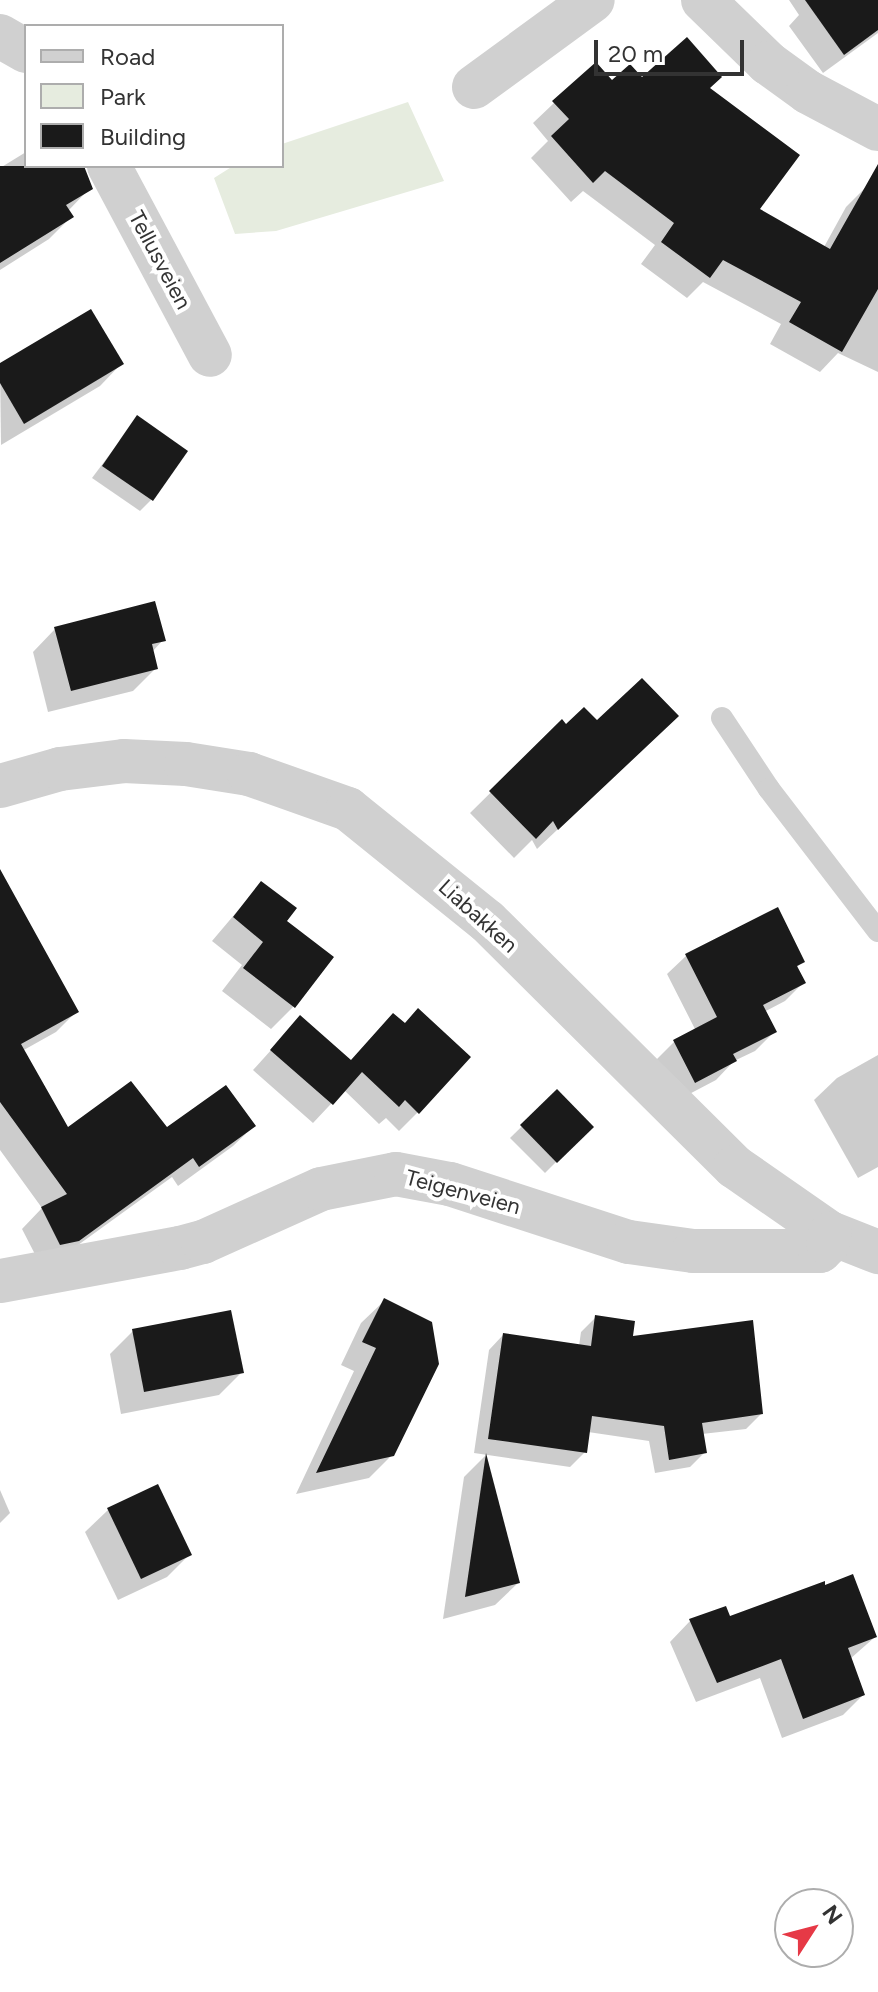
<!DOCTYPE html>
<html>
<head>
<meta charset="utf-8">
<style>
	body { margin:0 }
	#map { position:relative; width:878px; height:1992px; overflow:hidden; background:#fff; font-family:Figtree,sans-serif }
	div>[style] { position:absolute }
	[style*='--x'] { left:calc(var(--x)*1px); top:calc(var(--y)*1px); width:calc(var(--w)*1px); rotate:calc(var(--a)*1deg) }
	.green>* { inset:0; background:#e6ecdf }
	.shadow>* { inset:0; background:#0003 }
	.building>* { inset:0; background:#1a1a1a }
	.lane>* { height:22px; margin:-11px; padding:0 11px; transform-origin:11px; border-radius:11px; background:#d0d0d0 }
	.street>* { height:44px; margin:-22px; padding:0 22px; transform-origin:22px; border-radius:22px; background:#d0d0d0 }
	span { translate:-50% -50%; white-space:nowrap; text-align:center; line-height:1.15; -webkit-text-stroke:8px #fff; paint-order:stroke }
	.street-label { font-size:22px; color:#333 }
	.legend { position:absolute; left:24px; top:24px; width:260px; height:144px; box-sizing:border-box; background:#fff; border:2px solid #adadad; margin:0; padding:10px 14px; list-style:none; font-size:24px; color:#333 }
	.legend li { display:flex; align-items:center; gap:16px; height:40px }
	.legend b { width:40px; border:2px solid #adadad }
	.north { position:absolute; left:774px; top:1888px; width:80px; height:80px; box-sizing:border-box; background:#fff; border:2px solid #adadad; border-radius:50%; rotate:54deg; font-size:22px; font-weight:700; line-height:32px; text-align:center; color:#333 }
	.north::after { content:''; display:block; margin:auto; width:28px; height:36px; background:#e63946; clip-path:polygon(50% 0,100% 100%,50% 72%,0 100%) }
	.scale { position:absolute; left:594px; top:40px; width:150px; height:36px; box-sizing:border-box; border:4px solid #333; border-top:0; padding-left:10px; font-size:24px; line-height:28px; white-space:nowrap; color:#333; -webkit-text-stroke:6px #fff; paint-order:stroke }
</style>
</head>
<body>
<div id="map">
	<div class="green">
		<i style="clip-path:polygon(408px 102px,444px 181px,276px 231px,235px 234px,214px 178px,233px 166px,282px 166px,282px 144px)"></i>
	</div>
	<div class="shadow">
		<i style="clip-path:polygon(789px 0,878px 0,878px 33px,823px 73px,789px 26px,799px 15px)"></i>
		<i style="clip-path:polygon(641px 80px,708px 89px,757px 210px,824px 247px,846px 207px,867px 186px,878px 192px,878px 372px,838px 353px,820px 372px,770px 344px,781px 324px,703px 282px,687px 298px,641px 264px,655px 245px,583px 191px,571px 202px,531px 158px,548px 141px,533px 123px,554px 103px,612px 83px)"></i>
		<i style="clip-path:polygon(26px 152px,26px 166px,77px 166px,90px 188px,68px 211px,71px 217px,49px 239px,0 270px,0 168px)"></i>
		<i style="clip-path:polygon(122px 363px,100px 386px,1px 445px,0 365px)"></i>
		<i style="clip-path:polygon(137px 418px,151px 500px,140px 511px,92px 478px)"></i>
		<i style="clip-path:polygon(55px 629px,163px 640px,152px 652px,156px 668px,133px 691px,48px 712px,33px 652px)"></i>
		<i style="clip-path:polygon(562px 722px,566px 727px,597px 723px,655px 737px,537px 849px,532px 840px,514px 858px,470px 813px)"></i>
		<i style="clip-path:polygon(261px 883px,293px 1007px,271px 1029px,222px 991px,242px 965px,212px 941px)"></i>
		<i style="clip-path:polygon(0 923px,76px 1012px,56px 1032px,22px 1051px,68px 1130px,254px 1126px,233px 1146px,178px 1186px,172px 1177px,56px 1261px,40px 1264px,22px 1229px,42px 1208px,0 1150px)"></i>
		<i style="clip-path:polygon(686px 956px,803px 961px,796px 968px,804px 982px,785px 1001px,764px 1012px,774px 1032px,755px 1051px,734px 1061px,716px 1080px,676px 1101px,655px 1061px,674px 1042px,696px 1031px,667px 974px)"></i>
		<i style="clip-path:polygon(300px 1018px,350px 1062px,404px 1025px,418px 1112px,399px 1131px,386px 1118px,379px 1124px,344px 1090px,313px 1123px,253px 1070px)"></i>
		<i style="clip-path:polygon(878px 1055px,878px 1167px,858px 1178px,814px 1100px,837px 1078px)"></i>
		<i style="clip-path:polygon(557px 1092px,591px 1127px,545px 1173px,510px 1138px)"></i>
		<i style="clip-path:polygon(384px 1301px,393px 1454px,369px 1478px,296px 1494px,354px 1371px,341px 1365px,361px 1323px)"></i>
		<i style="clip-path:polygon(596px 1317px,631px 1338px,761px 1414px,746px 1429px,702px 1434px,705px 1452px,690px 1467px,655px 1473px,649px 1441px,588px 1432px,585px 1452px,570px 1467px,474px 1453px,489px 1350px,503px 1335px,579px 1346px,581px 1332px)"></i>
		<i style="clip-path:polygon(133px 1331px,242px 1372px,219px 1395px,121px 1414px,110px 1354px)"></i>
		<i style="clip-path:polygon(485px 1456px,518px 1583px,495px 1605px,443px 1619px,464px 1477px)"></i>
		<i style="clip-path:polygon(0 1490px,10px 1513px,0 1523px)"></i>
		<i style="clip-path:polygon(108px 1510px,190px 1554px,167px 1577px,118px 1600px,85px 1532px)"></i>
		<i style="clip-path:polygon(729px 1619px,875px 1637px,850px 1659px,863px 1695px,843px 1715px,782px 1738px,760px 1678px,696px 1702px,670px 1642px,690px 1621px)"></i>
	</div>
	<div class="building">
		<i style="clip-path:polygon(805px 0,878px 0,878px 30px,844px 55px)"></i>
		<i style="clip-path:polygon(687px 37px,722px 77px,710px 88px,800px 155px,760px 209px,830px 249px,878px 164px,878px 289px,842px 352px,789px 322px,801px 302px,723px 260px,710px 278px,661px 242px,674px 223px,605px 171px,593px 183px,551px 136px,569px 119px,552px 101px,596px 62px,612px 80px,630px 64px,642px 77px)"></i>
		<i style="clip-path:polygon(0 166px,84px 166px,93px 189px,66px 205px,74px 217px,0 263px)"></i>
		<i style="clip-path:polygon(91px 309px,124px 364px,24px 424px,0 383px,0 363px)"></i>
		<i style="clip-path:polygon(137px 415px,188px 451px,153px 501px,102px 466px)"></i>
		<i style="clip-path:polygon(155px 601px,166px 641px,152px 644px,158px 669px,71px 691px,54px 627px)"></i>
		<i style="clip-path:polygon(642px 678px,679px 716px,558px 830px,553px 821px,536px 839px,489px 791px,562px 719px,566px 724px,584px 707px,597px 720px)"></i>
		<i style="clip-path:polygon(0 869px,79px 1012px,21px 1044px,68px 1127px,131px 1081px,167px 1127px,226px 1085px,256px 1126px,199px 1167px,193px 1158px,79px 1241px,60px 1245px,41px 1207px,67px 1194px,0 1102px)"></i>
		<i style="clip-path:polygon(261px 881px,297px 908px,287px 921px,334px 957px,295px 1008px,243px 968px,263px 942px,233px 917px)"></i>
		<i style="clip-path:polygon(778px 907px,805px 962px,797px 966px,806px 983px,763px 1005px,777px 1032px,733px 1054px,737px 1061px,695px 1083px,673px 1040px,717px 1017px,685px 954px)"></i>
		<i style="clip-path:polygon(418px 1008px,471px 1057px,419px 1114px,405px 1100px,399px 1107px,362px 1072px,333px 1105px,270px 1050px,300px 1015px,351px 1060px,393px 1013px,405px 1023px)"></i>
		<i style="clip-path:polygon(557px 1089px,594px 1127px,557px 1163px,520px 1125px)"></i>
		<i style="clip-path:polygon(384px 1298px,432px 1322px,439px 1364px,394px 1456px,316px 1473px,376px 1348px,362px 1342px)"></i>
		<i style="clip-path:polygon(231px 1310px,244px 1373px,144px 1392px,132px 1329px)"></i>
		<i style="clip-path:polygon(595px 1315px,635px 1321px,633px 1336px,753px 1320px,763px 1414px,702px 1423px,707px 1453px,669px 1460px,664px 1426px,592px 1416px,587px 1453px,488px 1439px,503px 1333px,591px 1346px)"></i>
		<i style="clip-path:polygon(486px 1453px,520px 1583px,465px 1597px)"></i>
		<i style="clip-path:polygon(158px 1484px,192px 1555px,141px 1579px,107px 1508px)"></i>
		<i style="clip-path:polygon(853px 1574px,877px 1637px,848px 1648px,865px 1695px,803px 1719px,781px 1659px,717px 1683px,689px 1619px,726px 1606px,730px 1616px,825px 1581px,825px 1585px)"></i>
	</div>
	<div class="lane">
		<i style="--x:722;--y:718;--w:85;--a:56.5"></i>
		<i style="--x:769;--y:789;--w:179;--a:52.5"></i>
	</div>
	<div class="street">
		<i style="--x:703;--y:0;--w:91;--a:44.1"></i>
		<i style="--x:768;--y:63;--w:49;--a:35.9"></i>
		<i style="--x:808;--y:92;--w:79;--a:27.9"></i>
		<i style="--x:0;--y:36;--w:30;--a:30"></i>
		<i style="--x:474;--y:87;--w:147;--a:-36.2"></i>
		<i style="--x:109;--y:166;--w:214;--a:61.9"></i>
		<i style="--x:0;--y:786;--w:62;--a:-15.8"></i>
		<i style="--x:60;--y:769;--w:64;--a:-7.1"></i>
		<i style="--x:124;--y:761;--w:62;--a:2.8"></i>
		<i style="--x:186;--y:764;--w:64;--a:9"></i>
		<i style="--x:249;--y:774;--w:105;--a:19.5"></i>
		<i style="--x:348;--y:809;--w:179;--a:38.9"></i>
		<i style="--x:487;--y:921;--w:349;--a:44.8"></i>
		<i style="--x:735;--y:1167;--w:116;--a:34.8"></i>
		<i style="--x:830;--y:1233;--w:52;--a:21.6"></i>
		<i style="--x:0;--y:1281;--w:183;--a:-10.4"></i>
		<i style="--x:180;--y:1248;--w:24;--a:-15"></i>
		<i style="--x:203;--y:1242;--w:129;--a:-24.2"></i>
		<i style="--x:321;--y:1189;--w:76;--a:-11.3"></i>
		<i style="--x:396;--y:1174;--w:55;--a:10.5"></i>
		<i style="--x:450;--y:1184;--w:188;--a:18"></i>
		<i style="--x:629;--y:1242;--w:65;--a:8"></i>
		<i style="--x:693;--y:1251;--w:127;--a:0"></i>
		<i style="--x:820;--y:1251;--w:11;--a:-45"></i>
		<i style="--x:828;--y:1243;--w:10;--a:-79"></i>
	</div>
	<div class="street-label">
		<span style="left:160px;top:260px;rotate:62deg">Tellusveien</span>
		<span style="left:478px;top:916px;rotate:42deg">Liabakken</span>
		<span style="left:463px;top:1192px;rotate:15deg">Teigenveien</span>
	</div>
	<ul class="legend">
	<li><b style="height:10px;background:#d0d0d0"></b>Road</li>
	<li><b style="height:22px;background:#e6ecdf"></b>Park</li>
	<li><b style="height:22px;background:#1a1a1a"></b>Building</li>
	</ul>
	<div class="north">N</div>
	<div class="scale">20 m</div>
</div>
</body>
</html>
